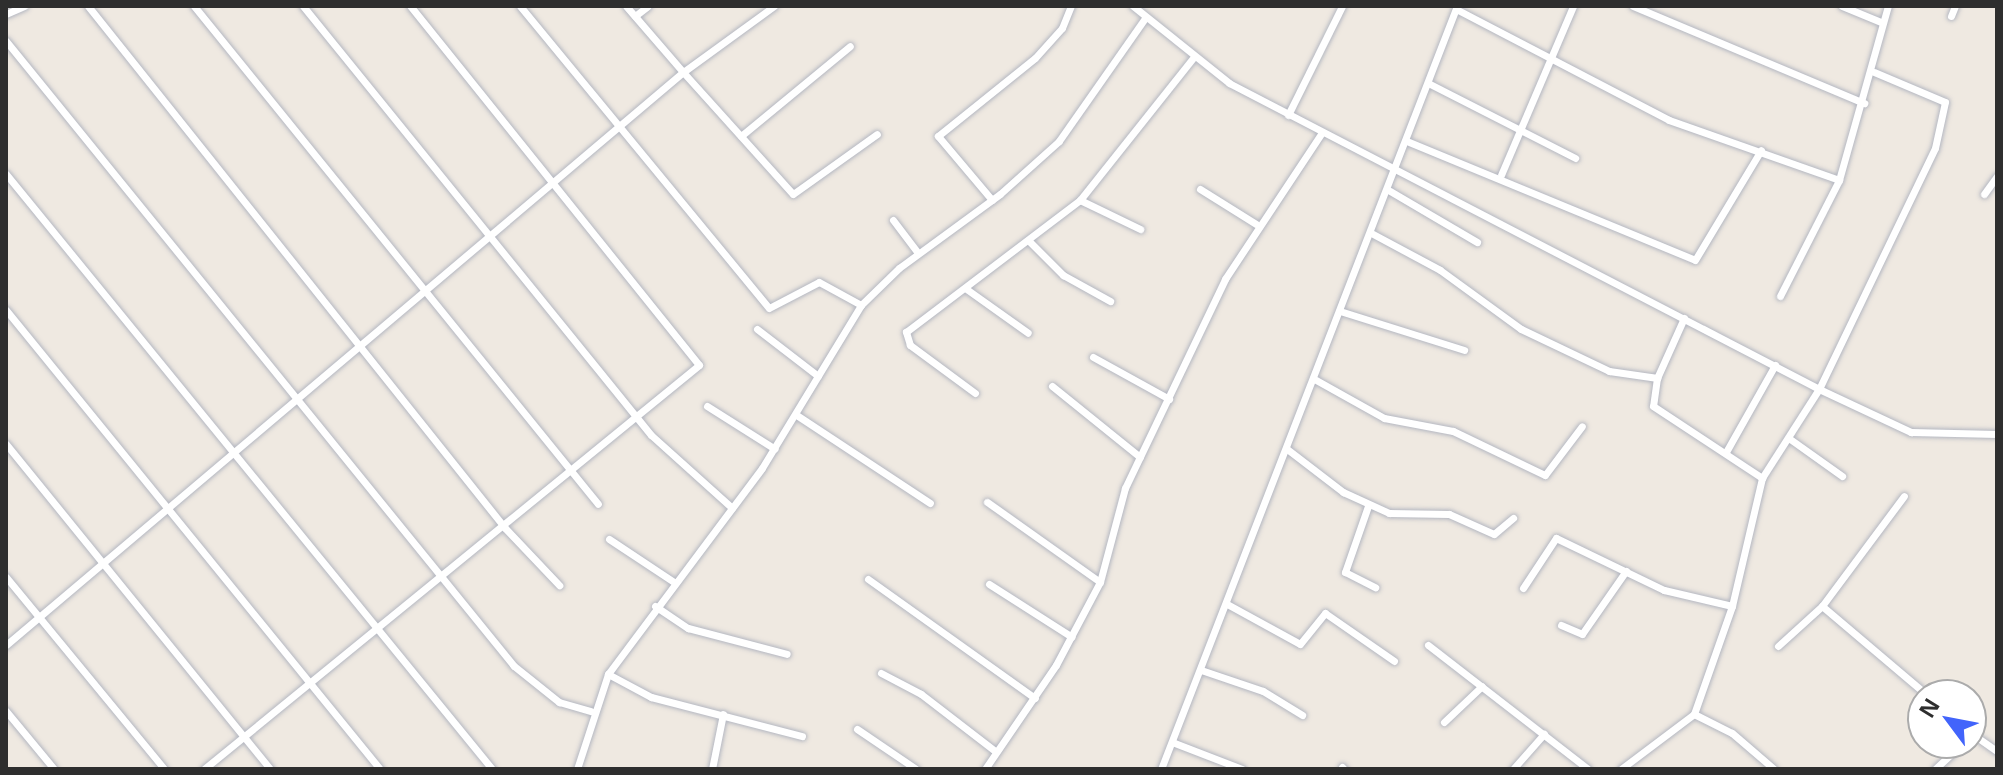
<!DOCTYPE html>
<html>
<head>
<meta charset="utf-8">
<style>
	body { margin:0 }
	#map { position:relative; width:2003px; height:775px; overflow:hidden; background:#efe9e1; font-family:"Open Sans",sans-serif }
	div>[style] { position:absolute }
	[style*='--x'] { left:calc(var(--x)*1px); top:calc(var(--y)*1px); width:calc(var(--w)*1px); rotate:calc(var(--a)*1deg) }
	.roads { filter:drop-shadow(0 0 2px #b4b7c1) drop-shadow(0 0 2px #b4b7c1) }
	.minor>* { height:7px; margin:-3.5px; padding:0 3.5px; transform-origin:3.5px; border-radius:3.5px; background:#fff }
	span { translate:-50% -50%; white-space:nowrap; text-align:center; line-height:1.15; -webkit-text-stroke:6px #fff; paint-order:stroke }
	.frame { position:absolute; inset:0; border:8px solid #2e2e2e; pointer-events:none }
	.north { position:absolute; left:1907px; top:679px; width:80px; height:80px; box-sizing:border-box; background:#fff; border:2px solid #ababab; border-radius:50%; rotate:302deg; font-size:22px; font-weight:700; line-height:32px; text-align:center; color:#2e2e2e }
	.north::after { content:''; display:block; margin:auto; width:28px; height:36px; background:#4264fb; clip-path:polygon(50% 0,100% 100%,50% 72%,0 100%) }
</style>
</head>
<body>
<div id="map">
	<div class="roads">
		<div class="minor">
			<i style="--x:88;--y:6;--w:668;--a:51.38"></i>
			<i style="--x:505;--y:528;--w:79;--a:46.5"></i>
			<i style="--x:194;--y:6;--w:641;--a:50.95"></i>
			<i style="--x:303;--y:6;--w:552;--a:50.95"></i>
			<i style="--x:651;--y:435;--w:109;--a:42"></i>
			<i style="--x:520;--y:6;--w:391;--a:50.5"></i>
			<i style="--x:769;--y:308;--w:56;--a:-27.5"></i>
			<i style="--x:819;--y:282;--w:48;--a:28.7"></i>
			<i style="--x:774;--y:6;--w:112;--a:144"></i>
			<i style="--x:683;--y:72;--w:164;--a:48"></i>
			<i style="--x:793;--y:194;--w:103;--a:-35.5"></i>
			<i style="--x:1133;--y:6;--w:123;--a:38.7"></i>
			<i style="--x:1229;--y:83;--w:665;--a:27.41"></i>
			<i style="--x:1819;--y:389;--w:102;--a:25.1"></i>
			<i style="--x:1911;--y:432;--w:86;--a:1.3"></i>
			<i style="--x:1633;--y:6;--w:251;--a:22.8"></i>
			<i style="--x:1842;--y:6;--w:44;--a:22.5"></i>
			<i style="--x:1456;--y:9;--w:240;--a:27.5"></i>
			<i style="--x:1669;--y:120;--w:180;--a:19.4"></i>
			<i style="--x:6;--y:14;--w:20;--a:-24"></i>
			<i style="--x:635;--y:16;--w:16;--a:-38"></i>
			<i style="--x:1951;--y:16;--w:11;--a:-68"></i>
			<i style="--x:6;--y:41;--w:805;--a:50.9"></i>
			<i style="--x:514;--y:666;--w:58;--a:38.7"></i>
			<i style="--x:559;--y:702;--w:33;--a:16"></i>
			<i style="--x:1430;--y:84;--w:163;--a:27"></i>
			<i style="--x:1288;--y:115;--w:122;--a:-63.6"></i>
			<i style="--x:741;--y:136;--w:141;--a:-39.5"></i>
			<i style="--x:1409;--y:142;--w:309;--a:22.4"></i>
			<i style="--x:1695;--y:260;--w:128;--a:-59"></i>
			<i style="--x:6;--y:174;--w:768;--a:50.76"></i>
			<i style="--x:1501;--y:175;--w:184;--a:-66.9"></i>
			<i style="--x:1200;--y:189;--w:66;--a:32"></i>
			<i style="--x:1390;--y:191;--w:101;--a:30.4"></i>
			<i style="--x:1984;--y:194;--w:22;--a:-54"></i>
			<i style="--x:992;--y:200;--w:84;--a:-130.2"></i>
			<i style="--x:938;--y:136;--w:124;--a:-38.8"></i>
			<i style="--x:1035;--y:58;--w:40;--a:-48"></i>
			<i style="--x:1062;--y:28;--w:24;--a:-68"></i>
			<i style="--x:1080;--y:200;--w:67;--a:25.8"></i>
			<i style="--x:893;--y:220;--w:41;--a:52.9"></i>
			<i style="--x:1373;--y:234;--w:76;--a:28.2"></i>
			<i style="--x:1440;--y:270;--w:100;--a:36.1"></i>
			<i style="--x:1521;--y:329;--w:98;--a:25.5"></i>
			<i style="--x:1609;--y:371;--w:49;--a:8.3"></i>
			<i style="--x:1030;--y:242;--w:47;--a:45"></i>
			<i style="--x:1063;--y:275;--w:54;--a:29"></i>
			<i style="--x:965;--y:288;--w:77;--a:35.5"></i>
			<i style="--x:1780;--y:296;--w:130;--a:-63"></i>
			<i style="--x:1839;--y:180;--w:181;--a:-74.3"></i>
			<i style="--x:6;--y:310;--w:592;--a:50.83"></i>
			<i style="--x:1343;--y:312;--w:127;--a:17.4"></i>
			<i style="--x:1684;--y:318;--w:66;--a:114.2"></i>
			<i style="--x:1657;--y:378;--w:28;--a:98"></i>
			<i style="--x:1653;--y:406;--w:131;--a:33.4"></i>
			<i style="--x:757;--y:329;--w:77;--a:37.6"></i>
			<i style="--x:1093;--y:357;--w:87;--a:28.9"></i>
			<i style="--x:1316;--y:380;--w:78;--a:29.2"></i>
			<i style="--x:1384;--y:418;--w:70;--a:10.7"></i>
			<i style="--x:1453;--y:431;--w:102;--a:25.6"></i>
			<i style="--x:1545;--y:475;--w:61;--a:-52.9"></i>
			<i style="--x:1052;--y:386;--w:113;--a:38.9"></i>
			<i style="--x:975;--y:393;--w:81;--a:-143.6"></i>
			<i style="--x:910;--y:345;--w:14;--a:-107"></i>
			<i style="--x:906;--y:332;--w:218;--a:-37.2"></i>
			<i style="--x:1080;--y:200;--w:181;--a:-51.5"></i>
			<i style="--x:707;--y:406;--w:80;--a:32.3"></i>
			<i style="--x:798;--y:416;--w:158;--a:33.4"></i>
			<i style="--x:1790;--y:439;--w:64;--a:35.4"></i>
			<i style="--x:6;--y:444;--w:419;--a:50.9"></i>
			<i style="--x:1287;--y:449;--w:71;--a:37.5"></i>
			<i style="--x:1343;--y:492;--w:51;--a:24.5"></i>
			<i style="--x:1389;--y:513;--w:60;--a:1"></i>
			<i style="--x:1449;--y:514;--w:49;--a:24"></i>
			<i style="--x:1494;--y:534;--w:25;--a:-40"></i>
			<i style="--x:1726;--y:452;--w:100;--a:-60.6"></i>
			<i style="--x:987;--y:502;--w:138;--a:35.3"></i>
			<i style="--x:1368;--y:506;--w:70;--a:109.2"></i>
			<i style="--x:1345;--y:572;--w:34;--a:27"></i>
			<i style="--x:609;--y:539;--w:78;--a:33.5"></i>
			<i style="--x:6;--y:577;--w:249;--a:50.5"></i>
			<i style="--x:868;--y:579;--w:205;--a:35.5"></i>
			<i style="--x:989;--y:584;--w:98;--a:32.6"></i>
			<i style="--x:1523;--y:588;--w:60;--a:-56.6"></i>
			<i style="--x:1556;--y:538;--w:120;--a:25.7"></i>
			<i style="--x:1664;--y:590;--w:70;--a:13.2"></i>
			<i style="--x:1227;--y:604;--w:83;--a:28.7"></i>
			<i style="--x:1300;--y:644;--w:40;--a:-51"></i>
			<i style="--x:1325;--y:613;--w:84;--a:34.8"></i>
			<i style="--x:655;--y:606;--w:40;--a:34"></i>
			<i style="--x:688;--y:628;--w:102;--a:14.7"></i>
			<i style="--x:1822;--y:606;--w:138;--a:40.3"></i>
			<i style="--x:1561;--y:625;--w:23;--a:23"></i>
			<i style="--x:1582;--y:634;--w:77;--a:-55.1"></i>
			<i style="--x:6;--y:645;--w:887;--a:-40.24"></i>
			<i style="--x:683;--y:72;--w:87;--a:-130.8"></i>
			<i style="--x:1428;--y:645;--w:202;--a:37.8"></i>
			<i style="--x:1778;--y:646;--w:59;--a:-42.3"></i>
			<i style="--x:1822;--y:606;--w:137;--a:-53.3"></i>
			<i style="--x:1201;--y:670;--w:65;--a:18.7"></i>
			<i style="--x:1263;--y:691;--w:46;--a:31.6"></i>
			<i style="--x:881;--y:673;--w:45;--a:27.7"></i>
			<i style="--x:921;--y:694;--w:93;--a:37.6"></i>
			<i style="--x:608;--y:674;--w:49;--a:28.1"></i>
			<i style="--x:651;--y:697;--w:156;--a:14.5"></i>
			<i style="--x:6;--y:711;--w:75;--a:50.4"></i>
			<i style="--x:1694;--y:714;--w:42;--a:26.6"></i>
			<i style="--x:1732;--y:733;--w:55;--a:40.6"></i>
			<i style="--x:1444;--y:722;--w:52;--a:-43.5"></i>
			<i style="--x:857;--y:729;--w:71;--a:34.1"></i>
			<i style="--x:1971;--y:733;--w:32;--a:35"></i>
			<i style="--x:1172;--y:742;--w:75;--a:21.1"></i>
			<i style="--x:1342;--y:767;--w:3;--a:45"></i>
			<i style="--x:204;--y:769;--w:639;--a:-39.22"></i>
			<i style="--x:699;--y:365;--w:461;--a:-128.8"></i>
			<i style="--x:577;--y:769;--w:100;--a:-71.9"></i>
			<i style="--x:608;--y:674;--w:257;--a:-53.2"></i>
			<i style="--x:762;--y:468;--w:191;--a:-58.7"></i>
			<i style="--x:861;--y:305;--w:53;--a:-44.2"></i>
			<i style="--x:899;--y:268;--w:125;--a:-36.2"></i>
			<i style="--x:1000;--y:194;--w:79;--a:-41.9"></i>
			<i style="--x:1059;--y:141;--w:150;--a:-55"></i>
			<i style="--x:712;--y:769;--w:56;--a:-78.7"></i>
			<i style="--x:985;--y:769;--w:126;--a:-55.7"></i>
			<i style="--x:1056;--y:665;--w:94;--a:-62.1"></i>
			<i style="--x:1100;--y:582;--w:97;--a:-75.1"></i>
			<i style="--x:1125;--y:488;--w:232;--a:-64.4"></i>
			<i style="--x:1225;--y:279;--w:174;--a:-56.5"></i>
			<i style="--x:1161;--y:769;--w:818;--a:-68.8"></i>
			<i style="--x:1513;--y:769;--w:47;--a:-48.5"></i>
			<i style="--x:1621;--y:769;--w:91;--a:-37"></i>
			<i style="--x:1694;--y:714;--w:114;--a:-70.6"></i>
			<i style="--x:1732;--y:606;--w:131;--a:-76.8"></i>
			<i style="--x:1762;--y:478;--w:106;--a:-57.4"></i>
			<i style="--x:1819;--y:389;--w:267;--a:-64.3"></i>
			<i style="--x:1935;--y:148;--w:47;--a:-77.7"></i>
			<i style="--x:1945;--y:102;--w:77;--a:-157.1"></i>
			<i style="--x:1935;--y:769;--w:38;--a:-43"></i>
		</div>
	</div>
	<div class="frame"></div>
	<div class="north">N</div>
</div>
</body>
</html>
